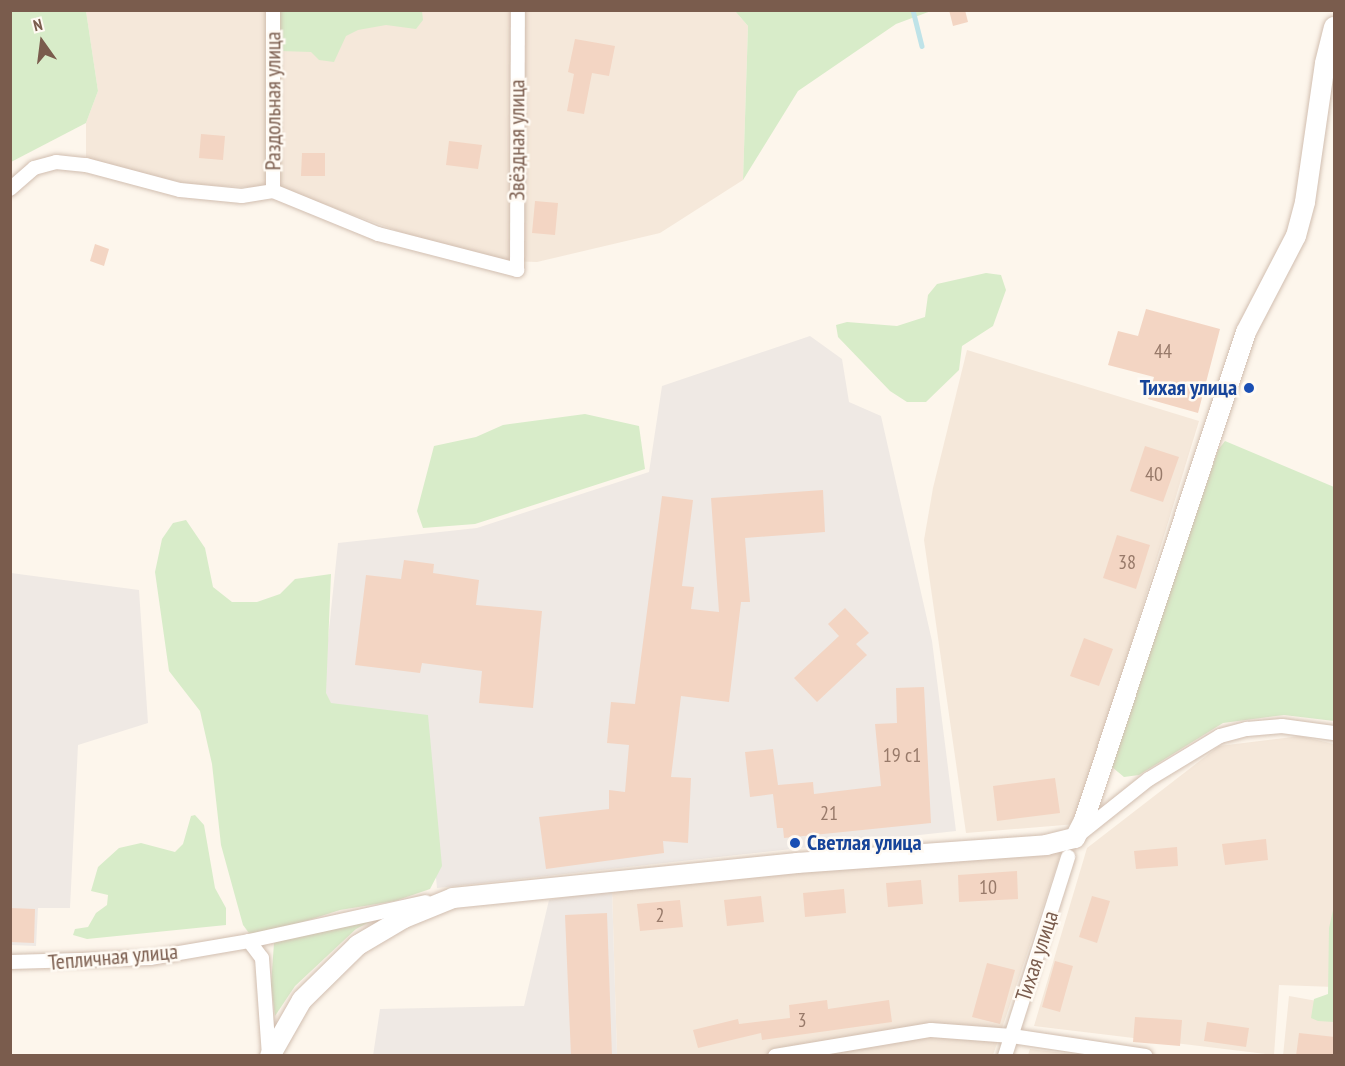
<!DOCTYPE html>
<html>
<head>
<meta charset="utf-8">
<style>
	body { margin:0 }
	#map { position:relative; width:1345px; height:1066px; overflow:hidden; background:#fdf6ec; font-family:"PT Sans Narrow",sans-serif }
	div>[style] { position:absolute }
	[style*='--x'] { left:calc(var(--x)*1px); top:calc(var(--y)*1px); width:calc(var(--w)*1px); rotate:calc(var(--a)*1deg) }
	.residential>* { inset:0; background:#f5e8da }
	.industrial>* { inset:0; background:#efe9e4 }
	.green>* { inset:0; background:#d8ecc9 }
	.stream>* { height:4.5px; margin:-2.25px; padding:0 2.25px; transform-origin:2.25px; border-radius:2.25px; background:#bfe3e8 }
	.building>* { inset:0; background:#f3d5c3 }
	.roads { filter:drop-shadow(0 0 2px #d1beb0) drop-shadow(0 0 2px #d1beb0) }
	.street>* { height:14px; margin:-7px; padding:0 7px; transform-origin:7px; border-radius:7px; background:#fff }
	.secondary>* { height:20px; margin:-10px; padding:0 10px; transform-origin:10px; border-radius:10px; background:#fff }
	.dots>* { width:16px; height:16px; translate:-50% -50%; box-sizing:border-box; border:3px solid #fffaf3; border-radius:50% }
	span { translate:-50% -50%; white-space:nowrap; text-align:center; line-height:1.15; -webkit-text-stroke:5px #fffaf3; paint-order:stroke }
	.number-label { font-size:20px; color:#987a6a }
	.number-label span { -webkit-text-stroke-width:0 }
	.street-label { font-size:22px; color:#7a5c4d }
	.transit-label { font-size:22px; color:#164399; font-weight:700 }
	.right { translate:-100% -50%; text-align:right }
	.left { translate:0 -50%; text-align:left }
	.frame { position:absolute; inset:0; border:12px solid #7a5c4d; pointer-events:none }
	.north { position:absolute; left:12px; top:12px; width:60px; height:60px; -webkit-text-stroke:4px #fffaf3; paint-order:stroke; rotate:346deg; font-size:16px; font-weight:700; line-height:24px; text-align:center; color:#7a5c4d }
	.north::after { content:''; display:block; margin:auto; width:21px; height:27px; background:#7a5c4d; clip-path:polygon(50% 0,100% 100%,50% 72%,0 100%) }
</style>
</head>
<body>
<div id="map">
	<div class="residential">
		<i style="clip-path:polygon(86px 11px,735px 11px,748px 26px,743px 180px,660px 233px,537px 262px,509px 261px,414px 237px,280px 188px,192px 185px,109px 165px,86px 159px,86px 123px,98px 91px)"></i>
		<i style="clip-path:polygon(967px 350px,1199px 421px,1076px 824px,966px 833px,924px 540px,933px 488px)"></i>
		<i style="clip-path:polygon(1300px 736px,1334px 744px,1334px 987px,1279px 985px,1274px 1055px,1034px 1026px,1087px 848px,1219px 746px)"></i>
		<i style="clip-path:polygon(1062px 850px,993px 1055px,617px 1055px,612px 889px)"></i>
		<i style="clip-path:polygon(1289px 996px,1334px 1004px,1334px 1055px,1283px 1056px)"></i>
		<i style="clip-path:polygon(1030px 1049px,1080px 1055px,1028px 1055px)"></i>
	</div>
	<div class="industrial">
		<i style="clip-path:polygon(810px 336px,842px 359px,849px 402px,881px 416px,932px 641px,956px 831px,437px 888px,421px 720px,321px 707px,338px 543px,477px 528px,649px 472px,662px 386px)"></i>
		<i style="clip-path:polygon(11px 573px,139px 590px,148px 723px,78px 745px,70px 908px,38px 908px,36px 946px,11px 945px)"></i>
		<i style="clip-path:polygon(612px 889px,617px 1055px,373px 1056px,380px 1009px,524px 1006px,549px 900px)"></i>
	</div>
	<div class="green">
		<i style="clip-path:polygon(11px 10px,86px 11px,98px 91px,86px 123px,11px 162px)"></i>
		<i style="clip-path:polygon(279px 11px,422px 11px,423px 20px,416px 29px,386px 25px,358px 30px,346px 36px,334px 62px,319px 60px,311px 52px,280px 51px)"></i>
		<i style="clip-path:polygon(735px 11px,931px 11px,896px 24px,798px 91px,743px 180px,748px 26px)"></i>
		<i style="clip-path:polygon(986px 273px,1001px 275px,1006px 290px,993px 326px,962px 346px,959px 370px,926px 402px,907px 402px,890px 391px,838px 337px,836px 325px,847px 322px,897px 326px,925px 317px,928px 295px,937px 284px)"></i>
		<i style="clip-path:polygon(585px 414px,639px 426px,645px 469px,475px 524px,423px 528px,417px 511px,434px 446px,476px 437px,503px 425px)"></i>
		<i style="clip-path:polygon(1225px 441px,1334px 487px,1334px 721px,1284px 715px,1223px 723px,1139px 775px,1124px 777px,1112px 767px,1112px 759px,1218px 450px)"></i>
		<i style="clip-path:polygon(186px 520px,205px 548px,213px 587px,232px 602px,257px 602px,280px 594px,295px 579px,331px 574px,326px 693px,331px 703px,428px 715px,442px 866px,430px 889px,395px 901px,340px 910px,262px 935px,249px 933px,243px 925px,221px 845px,212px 764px,200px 711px,169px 671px,155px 572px,162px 539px,173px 523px)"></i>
		<i style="clip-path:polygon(195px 815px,204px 825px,215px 888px,226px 908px,226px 925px,87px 939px,73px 935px,75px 929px,88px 927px,96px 913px,107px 905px,108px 895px,91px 891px,98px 867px,119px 848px,141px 843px,175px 852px,183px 844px,191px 816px)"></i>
		<i style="clip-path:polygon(1334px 906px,1334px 1022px,1318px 1021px,1311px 1018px,1314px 999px,1328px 994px,1329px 928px)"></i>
		<i style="clip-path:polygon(377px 918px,356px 929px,295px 986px,275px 1016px,271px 985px,274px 943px,291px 935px)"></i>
	</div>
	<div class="stream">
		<i style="--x:913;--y:10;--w:37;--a:76"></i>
	</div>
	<div class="building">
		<i style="clip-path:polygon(949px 10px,965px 10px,968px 22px,953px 26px)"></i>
		<i style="clip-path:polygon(575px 39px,615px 46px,609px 76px,592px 73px,584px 114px,567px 111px,574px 74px,568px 72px)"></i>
		<i style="clip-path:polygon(201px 134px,225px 136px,223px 160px,199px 158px)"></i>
		<i style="clip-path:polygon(449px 141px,482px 145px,478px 169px,446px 165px)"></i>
		<i style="clip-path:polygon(302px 153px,325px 153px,325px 176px,301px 176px)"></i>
		<i style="clip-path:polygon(535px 201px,558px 203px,555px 235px,532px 233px)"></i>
		<i style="clip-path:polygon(95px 244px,109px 249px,104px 266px,90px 261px)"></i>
		<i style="clip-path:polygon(1146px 309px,1220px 329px,1198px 413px,1148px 399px,1154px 377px,1108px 365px,1118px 331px,1138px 336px)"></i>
		<i style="clip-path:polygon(1145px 446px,1179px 457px,1163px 502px,1130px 491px)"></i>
		<i style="clip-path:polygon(823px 490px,825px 532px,745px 538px,750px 602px,741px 602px,729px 702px,681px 696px,671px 777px,691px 778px,688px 843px,663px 841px,664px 853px,546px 869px,539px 817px,609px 809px,609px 790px,625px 792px,629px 745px,607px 743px,611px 702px,635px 704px,662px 496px,693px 500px,682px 586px,694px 587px,691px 609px,719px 612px,711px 498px)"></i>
		<i style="clip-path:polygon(1117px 535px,1150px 545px,1136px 589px,1103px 578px)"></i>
		<i style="clip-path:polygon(404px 560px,434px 564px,433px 573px,479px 580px,476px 605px,542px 611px,533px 708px,479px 703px,482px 671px,422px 663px,420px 673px,355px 665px,366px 575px,401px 579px)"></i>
		<i style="clip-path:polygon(845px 608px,869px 633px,856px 644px,867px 655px,817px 702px,794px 678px,839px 636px,828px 624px)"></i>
		<i style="clip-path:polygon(1084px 638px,1113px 649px,1099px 686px,1070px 676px)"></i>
		<i style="clip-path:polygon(924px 687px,931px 823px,784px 838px,783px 828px,777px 828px,773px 794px,750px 797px,745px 752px,773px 749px,778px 785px,813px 782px,814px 794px,881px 786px,875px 724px,897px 723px,896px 688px)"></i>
		<i style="clip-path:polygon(1055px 778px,1060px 813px,997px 821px,993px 786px)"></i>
		<i style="clip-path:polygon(1266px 839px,1268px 860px,1225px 865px,1222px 844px)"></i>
		<i style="clip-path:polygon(1177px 847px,1178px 866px,1136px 869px,1134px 851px)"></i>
		<i style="clip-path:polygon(1017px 871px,1018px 899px,959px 902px,958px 875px)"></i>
		<i style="clip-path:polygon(921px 880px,923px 904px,888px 907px,886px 883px)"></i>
		<i style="clip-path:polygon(844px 889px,846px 913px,805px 917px,803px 893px)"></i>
		<i style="clip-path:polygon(761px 896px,764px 922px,727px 926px,724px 900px)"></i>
		<i style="clip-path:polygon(1092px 896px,1110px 901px,1097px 943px,1079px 937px)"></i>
		<i style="clip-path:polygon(680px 900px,683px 927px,640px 931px,637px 904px)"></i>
		<i style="clip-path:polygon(10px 908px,35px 909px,34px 943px,10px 942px)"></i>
		<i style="clip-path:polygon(607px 913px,612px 1056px,571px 1056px,565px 915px)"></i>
		<i style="clip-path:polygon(1055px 961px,1073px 966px,1060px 1012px,1042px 1007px)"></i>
		<i style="clip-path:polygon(987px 963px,1015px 970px,1000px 1024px,972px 1017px)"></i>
		<i style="clip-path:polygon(827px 1000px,828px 1009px,889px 1000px,892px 1022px,762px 1040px,761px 1033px,698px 1048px,693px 1030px,738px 1019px,739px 1024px,790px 1018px,789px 1005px)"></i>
		<i style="clip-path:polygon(1135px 1017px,1182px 1020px,1180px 1046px,1133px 1042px)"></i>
		<i style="clip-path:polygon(1207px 1022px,1249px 1028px,1246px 1047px,1204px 1041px)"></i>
		<i style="clip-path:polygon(1299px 1033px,1335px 1037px,1335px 1056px,1296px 1056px)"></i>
	</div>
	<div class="roads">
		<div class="street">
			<i style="--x:273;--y:10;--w:181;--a:90"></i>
			<i style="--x:10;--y:189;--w:32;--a:-41"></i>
			<i style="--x:34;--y:168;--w:23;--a:-15"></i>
			<i style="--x:56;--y:162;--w:30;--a:6"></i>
			<i style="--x:86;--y:165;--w:97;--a:14.9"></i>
			<i style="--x:180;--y:190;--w:62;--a:5.5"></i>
			<i style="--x:242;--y:196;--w:31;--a:-9"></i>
			<i style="--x:273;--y:191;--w:113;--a:22.3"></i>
			<i style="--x:378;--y:234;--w:144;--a:14.5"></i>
			<i style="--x:517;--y:270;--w:260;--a:-89.8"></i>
			<i style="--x:1081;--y:833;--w:87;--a:-38.5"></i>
			<i style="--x:1149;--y:779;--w:83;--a:-31.2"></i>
			<i style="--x:1220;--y:736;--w:28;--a:-15"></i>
			<i style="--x:1247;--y:729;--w:35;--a:-5"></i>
			<i style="--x:1282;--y:726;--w:52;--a:7.7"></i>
			<i style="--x:249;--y:941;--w:181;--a:-12.4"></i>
			<i style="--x:10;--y:962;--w:140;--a:-1.6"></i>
			<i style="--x:150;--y:958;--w:100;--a:-9.7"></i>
			<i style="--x:249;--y:941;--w:21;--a:53"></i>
			<i style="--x:262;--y:958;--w:98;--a:85.9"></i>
			<i style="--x:775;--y:1056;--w:158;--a:-9.5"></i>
			<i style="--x:931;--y:1030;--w:81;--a:4.2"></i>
			<i style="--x:1012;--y:1036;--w:135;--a:8.5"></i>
			<i style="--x:1005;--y:1056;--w:209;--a:-72.4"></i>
		</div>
		<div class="secondary">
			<i style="--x:270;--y:1056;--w:64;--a:-60.3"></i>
			<i style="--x:302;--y:1000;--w:78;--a:-44.5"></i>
			<i style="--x:358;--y:945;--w:53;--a:-30.4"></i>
			<i style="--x:404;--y:918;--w:53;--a:-22.2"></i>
			<i style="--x:453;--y:898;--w:346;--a:-5.8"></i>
			<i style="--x:797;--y:863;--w:250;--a:-4.1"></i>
			<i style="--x:1046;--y:845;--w:30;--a:-14"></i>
			<i style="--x:1075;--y:838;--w:20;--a:-63"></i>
			<i style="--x:1084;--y:820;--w:514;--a:-71.64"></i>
			<i style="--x:1246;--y:332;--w:108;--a:-62.5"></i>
			<i style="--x:1296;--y:236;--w:35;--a:-75"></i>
			<i style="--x:1305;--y:202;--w:140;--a:-81.8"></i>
			<i style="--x:1325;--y:63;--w:37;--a:-76"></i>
		</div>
	</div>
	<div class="dots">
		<i style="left:1249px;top:388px;background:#1a4fb4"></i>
		<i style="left:795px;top:843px;background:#1a4fb4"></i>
	</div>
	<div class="number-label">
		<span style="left:1163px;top:351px">44</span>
		<span style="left:1154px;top:474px">40</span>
		<span style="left:1127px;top:562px">38</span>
		<span style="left:902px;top:755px">19 с1</span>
		<span style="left:829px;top:813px">21</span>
		<span style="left:988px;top:887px">10</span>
		<span style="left:660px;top:915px">2</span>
		<span style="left:802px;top:1020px">3</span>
	</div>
	<div class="street-label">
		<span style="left:273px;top:101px;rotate:-90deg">Раздольная улица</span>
		<span style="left:517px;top:140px;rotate:-90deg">Звёздная улица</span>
		<span style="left:1037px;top:956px;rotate:-72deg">Тихая улица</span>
		<span style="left:113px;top:957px;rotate:-5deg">Тепличная улица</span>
	</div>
	<div class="transit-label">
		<span class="right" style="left:1237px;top:388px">Тихая улица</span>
		<span class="left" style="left:807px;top:843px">Светлая улица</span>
	</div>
	<div class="frame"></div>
	<div class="north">N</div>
</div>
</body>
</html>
